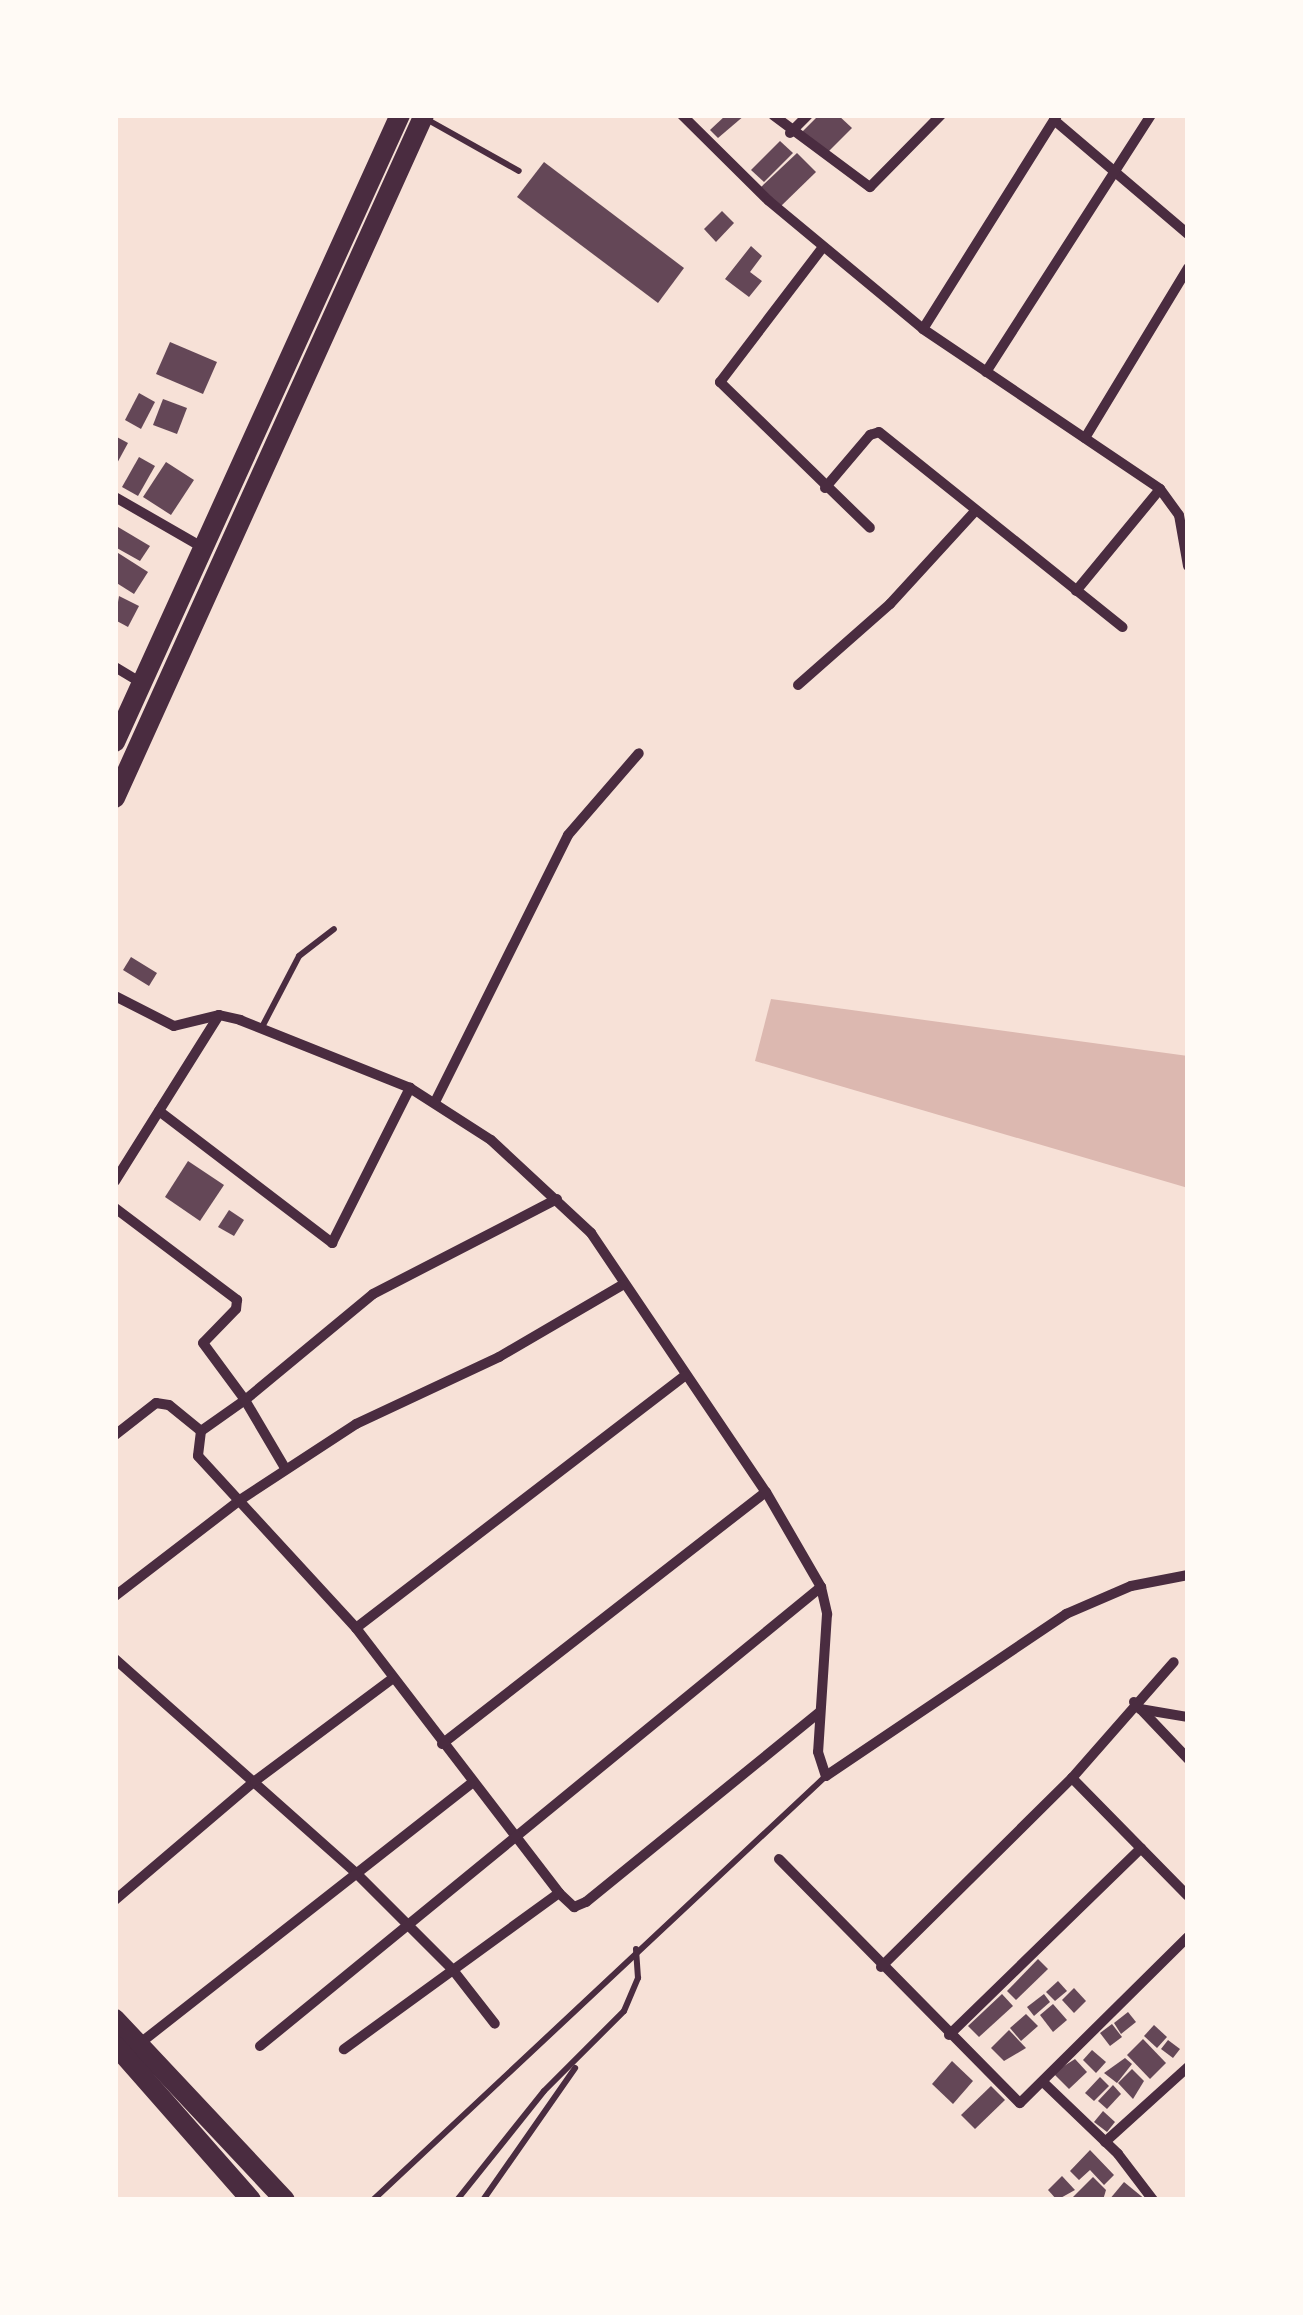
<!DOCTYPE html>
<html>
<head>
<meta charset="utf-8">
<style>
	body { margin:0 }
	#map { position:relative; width:1303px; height:2315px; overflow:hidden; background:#f7e1d7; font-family:Ubuntu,sans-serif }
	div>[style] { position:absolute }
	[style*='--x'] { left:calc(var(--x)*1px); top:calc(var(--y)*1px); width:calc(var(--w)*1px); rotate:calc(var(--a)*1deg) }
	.water>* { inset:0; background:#dcb8b0 }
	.building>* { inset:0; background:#644757 }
	.service>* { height:6px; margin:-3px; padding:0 3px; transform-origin:3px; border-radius:3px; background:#4a2c40 }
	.minor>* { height:10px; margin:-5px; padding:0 5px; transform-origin:5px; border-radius:5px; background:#4a2c40 }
	.trunk>* { height:20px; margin:-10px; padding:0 10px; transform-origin:10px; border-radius:10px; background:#4a2c40 }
	span { translate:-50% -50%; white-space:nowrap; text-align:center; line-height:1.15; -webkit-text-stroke:8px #fffaf5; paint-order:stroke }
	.frame { position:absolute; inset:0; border:118px solid #fffaf5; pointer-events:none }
</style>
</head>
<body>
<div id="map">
	<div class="water">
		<i style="clip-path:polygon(771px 999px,1188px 1056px,1188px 1188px,755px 1061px)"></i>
	</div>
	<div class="building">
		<i style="clip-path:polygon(726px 115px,745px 115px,718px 138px,710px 130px)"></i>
		<i style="clip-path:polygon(819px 115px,838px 115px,852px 128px,825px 155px,802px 132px)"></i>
		<i style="clip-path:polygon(780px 141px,793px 153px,764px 182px,751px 170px)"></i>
		<i style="clip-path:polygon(797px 153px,816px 172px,779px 208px,760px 188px)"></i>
		<i style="clip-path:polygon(544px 162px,684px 268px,658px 303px,517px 197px)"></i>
		<i style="clip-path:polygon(722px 211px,734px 223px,716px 242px,704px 229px)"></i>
		<i style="clip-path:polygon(751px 246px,762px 256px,750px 272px,762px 281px,749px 297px,725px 279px)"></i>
		<i style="clip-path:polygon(170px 342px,217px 362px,203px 394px,156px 374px)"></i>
		<i style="clip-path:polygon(139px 393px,155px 402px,141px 429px,125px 420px)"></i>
		<i style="clip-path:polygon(163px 399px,187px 408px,177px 434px,153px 425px)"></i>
		<i style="clip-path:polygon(115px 436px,128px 443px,115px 467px)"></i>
		<i style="clip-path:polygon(139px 457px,155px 466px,138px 496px,122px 487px)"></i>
		<i style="clip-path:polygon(166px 462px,194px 480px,171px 515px,143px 497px)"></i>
		<i style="clip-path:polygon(118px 527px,150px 546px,140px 561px,115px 547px)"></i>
		<i style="clip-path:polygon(115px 551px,148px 572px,134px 594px,115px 582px)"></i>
		<i style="clip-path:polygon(119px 596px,139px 606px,128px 627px,115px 620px)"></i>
		<i style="clip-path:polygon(131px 957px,157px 973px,149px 986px,123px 970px)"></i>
		<i style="clip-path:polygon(188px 1161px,224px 1185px,200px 1221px,165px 1197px)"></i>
		<i style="clip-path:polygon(229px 1210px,244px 1220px,234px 1236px,218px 1227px)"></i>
		<i style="clip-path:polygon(1038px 1959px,1048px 1969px,1016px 2000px,1007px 1991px)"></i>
		<i style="clip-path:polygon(1058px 1981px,1067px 1991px,1055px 2001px,1046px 1992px)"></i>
		<i style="clip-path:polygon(1074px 1988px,1086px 2001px,1074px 2013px,1062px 2000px)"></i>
		<i style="clip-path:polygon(1002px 1994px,1013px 2006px,979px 2037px,968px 2026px)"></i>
		<i style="clip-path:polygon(1044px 1994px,1050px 2002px,1034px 2016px,1027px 2007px)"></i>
		<i style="clip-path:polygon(1053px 2004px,1067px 2020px,1053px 2032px,1040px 2015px)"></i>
		<i style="clip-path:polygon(1128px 2012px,1136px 2022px,1121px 2034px,1114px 2023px)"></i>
		<i style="clip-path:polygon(1026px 2014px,1038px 2026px,1021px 2041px,1010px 2028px)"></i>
		<i style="clip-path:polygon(1112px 2024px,1122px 2037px,1110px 2046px,1100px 2033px)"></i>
		<i style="clip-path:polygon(1154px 2025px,1167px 2037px,1157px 2048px,1144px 2036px)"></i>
		<i style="clip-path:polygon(1009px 2030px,1026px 2048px,1004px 2061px,991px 2048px)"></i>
		<i style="clip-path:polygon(1143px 2039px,1166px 2063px,1150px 2079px,1127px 2055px)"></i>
		<i style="clip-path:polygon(1168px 2040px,1180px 2049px,1173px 2058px,1161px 2049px)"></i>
		<i style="clip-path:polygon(1092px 2050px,1106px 2062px,1096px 2073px,1083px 2060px)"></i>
		<i style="clip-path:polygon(1125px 2058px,1132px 2064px,1117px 2083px,1104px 2073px)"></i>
		<i style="clip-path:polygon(1075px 2059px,1087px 2072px,1069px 2089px,1053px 2073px)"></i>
		<i style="clip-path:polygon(952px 2061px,973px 2081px,953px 2104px,932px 2084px)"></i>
		<i style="clip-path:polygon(1132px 2069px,1144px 2081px,1133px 2099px,1118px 2083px)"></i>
		<i style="clip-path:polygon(1100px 2077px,1109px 2086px,1094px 2101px,1085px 2093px)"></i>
		<i style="clip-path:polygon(1113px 2085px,1121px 2094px,1107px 2109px,1098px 2101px)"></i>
		<i style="clip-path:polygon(991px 2086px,1005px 2100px,975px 2129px,961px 2115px)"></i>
		<i style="clip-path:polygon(1103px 2111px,1115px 2122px,1107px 2132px,1094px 2122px)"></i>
		<i style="clip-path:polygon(1090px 2150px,1114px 2175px,1104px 2185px,1090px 2170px,1079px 2180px,1070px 2171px)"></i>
		<i style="clip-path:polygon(1062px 2176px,1075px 2190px,1057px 2200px,1048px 2190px)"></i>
		<i style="clip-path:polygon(1093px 2177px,1106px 2190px,1103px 2200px,1070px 2200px)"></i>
		<i style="clip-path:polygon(1124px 2182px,1146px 2200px,1109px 2200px)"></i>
	</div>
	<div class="service">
		<i style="--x:428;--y:120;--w:104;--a:29.3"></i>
		<i style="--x:261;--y:1029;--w:82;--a:-62.5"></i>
		<i style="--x:299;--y:956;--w:44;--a:-37.6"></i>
		<i style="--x:373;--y:2200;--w:620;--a:-43.11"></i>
		<i style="--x:457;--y:2200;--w:139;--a:-51.4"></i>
		<i style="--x:544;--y:2091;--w:113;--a:-45"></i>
		<i style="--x:624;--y:2011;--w:36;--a:-67"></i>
		<i style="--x:638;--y:1978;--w:29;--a:-94"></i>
		<i style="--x:483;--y:2200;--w:161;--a:-55.1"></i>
	</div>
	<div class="minor">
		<i style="--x:682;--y:115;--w:122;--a:44.7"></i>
		<i style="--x:769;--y:201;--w:200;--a:39.7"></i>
		<i style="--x:923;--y:329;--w:286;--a:34"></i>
		<i style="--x:1160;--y:489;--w:32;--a:54"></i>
		<i style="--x:1179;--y:515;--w:52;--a:80"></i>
		<i style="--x:773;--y:115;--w:121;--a:36.6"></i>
		<i style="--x:870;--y:187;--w:101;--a:-45.4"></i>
		<i style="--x:1054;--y:120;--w:176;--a:40.4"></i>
		<i style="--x:790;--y:133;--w:25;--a:-45"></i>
		<i style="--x:823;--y:247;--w:170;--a:127.3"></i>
		<i style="--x:720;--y:382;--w:209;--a:44.2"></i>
		<i style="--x:923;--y:329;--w:252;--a:-57.9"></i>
		<i style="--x:986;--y:372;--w:305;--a:-57.3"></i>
		<i style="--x:1085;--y:438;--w:199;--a:-58.8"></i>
		<i style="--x:825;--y:488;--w:70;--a:-49.7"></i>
		<i style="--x:870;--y:435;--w:9;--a:-18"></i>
		<i style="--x:879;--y:432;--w:312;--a:38.7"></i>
		<i style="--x:115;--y:497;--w:100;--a:29.9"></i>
		<i style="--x:1076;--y:591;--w:132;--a:-50.5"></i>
		<i style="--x:115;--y:667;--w:31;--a:31"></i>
		<i style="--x:798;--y:685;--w:123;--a:-41.4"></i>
		<i style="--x:890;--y:604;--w:127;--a:-47.5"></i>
		<i style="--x:115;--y:996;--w:66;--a:27"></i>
		<i style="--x:174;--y:1026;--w:46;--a:-13.7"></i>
		<i style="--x:219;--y:1015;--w:22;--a:13"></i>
		<i style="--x:240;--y:1020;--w:183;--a:21.8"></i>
		<i style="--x:410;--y:1088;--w:96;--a:32.7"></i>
		<i style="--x:491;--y:1140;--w:137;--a:42.9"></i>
		<i style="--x:591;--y:1233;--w:313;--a:56"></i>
		<i style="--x:766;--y:1492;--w:110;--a:59.9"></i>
		<i style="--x:821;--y:1587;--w:28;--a:77"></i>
		<i style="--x:827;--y:1614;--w:138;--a:93.7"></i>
		<i style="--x:818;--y:1752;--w:25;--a:72"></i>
		<i style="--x:826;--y:1776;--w:290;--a:-34"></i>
		<i style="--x:1066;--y:1614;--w:71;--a:-23.3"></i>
		<i style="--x:1131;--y:1586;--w:58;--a:-10.9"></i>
		<i style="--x:435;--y:1102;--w:298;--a:-63.5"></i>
		<i style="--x:568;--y:835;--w:108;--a:-49.1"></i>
		<i style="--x:159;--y:1111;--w:218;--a:37.3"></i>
		<i style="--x:332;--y:1243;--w:174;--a:-63.3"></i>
		<i style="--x:115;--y:1181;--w:196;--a:-57.9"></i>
		<i style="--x:115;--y:1208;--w:153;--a:37"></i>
		<i style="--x:237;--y:1300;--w:9;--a:96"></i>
		<i style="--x:236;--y:1309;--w:47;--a:134.1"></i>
		<i style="--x:203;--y:1343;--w:71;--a:53.6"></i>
		<i style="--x:245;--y:1400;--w:54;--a:144.8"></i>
		<i style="--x:201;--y:1431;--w:25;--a:97"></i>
		<i style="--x:198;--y:1456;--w:234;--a:47.4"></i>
		<i style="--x:356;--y:1628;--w:334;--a:52.5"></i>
		<i style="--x:559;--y:1893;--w:266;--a:144"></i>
		<i style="--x:115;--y:1435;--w:52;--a:-38"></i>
		<i style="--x:156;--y:1403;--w:13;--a:9"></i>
		<i style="--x:169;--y:1405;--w:41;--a:39.1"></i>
		<i style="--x:285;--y:1468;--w:79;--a:-120.5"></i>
		<i style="--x:245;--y:1400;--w:166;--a:-39.6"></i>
		<i style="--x:373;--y:1294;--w:207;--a:-27.3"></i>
		<i style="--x:115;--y:1596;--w:158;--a:-37.5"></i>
		<i style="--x:240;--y:1500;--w:139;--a:-33.2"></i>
		<i style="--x:356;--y:1424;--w:158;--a:-25.1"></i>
		<i style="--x:499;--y:1357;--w:143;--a:-30.3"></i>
		<i style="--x:356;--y:1628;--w:414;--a:-37.5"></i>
		<i style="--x:115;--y:1659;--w:321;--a:41.6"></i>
		<i style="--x:355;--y:1872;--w:139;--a:45"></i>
		<i style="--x:453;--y:1970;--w:68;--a:52.1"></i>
		<i style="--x:1134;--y:1702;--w:79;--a:46.5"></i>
		<i style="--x:1140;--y:1709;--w:49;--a:9.5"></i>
		<i style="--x:442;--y:1744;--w:410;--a:-37.9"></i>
		<i style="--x:1072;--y:1778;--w:165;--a:45.5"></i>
		<i style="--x:779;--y:1859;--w:343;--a:45.4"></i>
		<i style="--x:1020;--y:2103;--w:236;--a:-44.7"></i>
		<i style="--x:559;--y:1893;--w:21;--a:43"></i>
		<i style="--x:574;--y:1907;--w:13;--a:-23"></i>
		<i style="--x:586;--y:1902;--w:301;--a:-39.1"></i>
		<i style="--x:115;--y:1900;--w:184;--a:-40.4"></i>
		<i style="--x:255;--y:1781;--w:172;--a:-36.7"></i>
		<i style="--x:881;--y:1967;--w:269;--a:-44.7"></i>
		<i style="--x:1072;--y:1778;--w:154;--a:-48.7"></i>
		<i style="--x:949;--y:2035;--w:268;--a:-44.2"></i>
		<i style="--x:139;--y:2044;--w:421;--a:-38.1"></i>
		<i style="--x:260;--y:2046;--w:725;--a:-39.29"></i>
		<i style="--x:1043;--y:2082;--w:104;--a:43.8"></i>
		<i style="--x:1118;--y:2154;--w:58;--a:52.7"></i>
		<i style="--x:1105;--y:2142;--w:112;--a:-42.1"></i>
	</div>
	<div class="trunk">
		<i style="--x:115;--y:742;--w:689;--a:-65.56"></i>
		<i style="--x:115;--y:798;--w:750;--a:-65.66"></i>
		<i style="--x:115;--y:2019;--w:248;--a:46.8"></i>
		<i style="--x:115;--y:2045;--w:206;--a:48.7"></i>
	</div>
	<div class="frame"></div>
</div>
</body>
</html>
